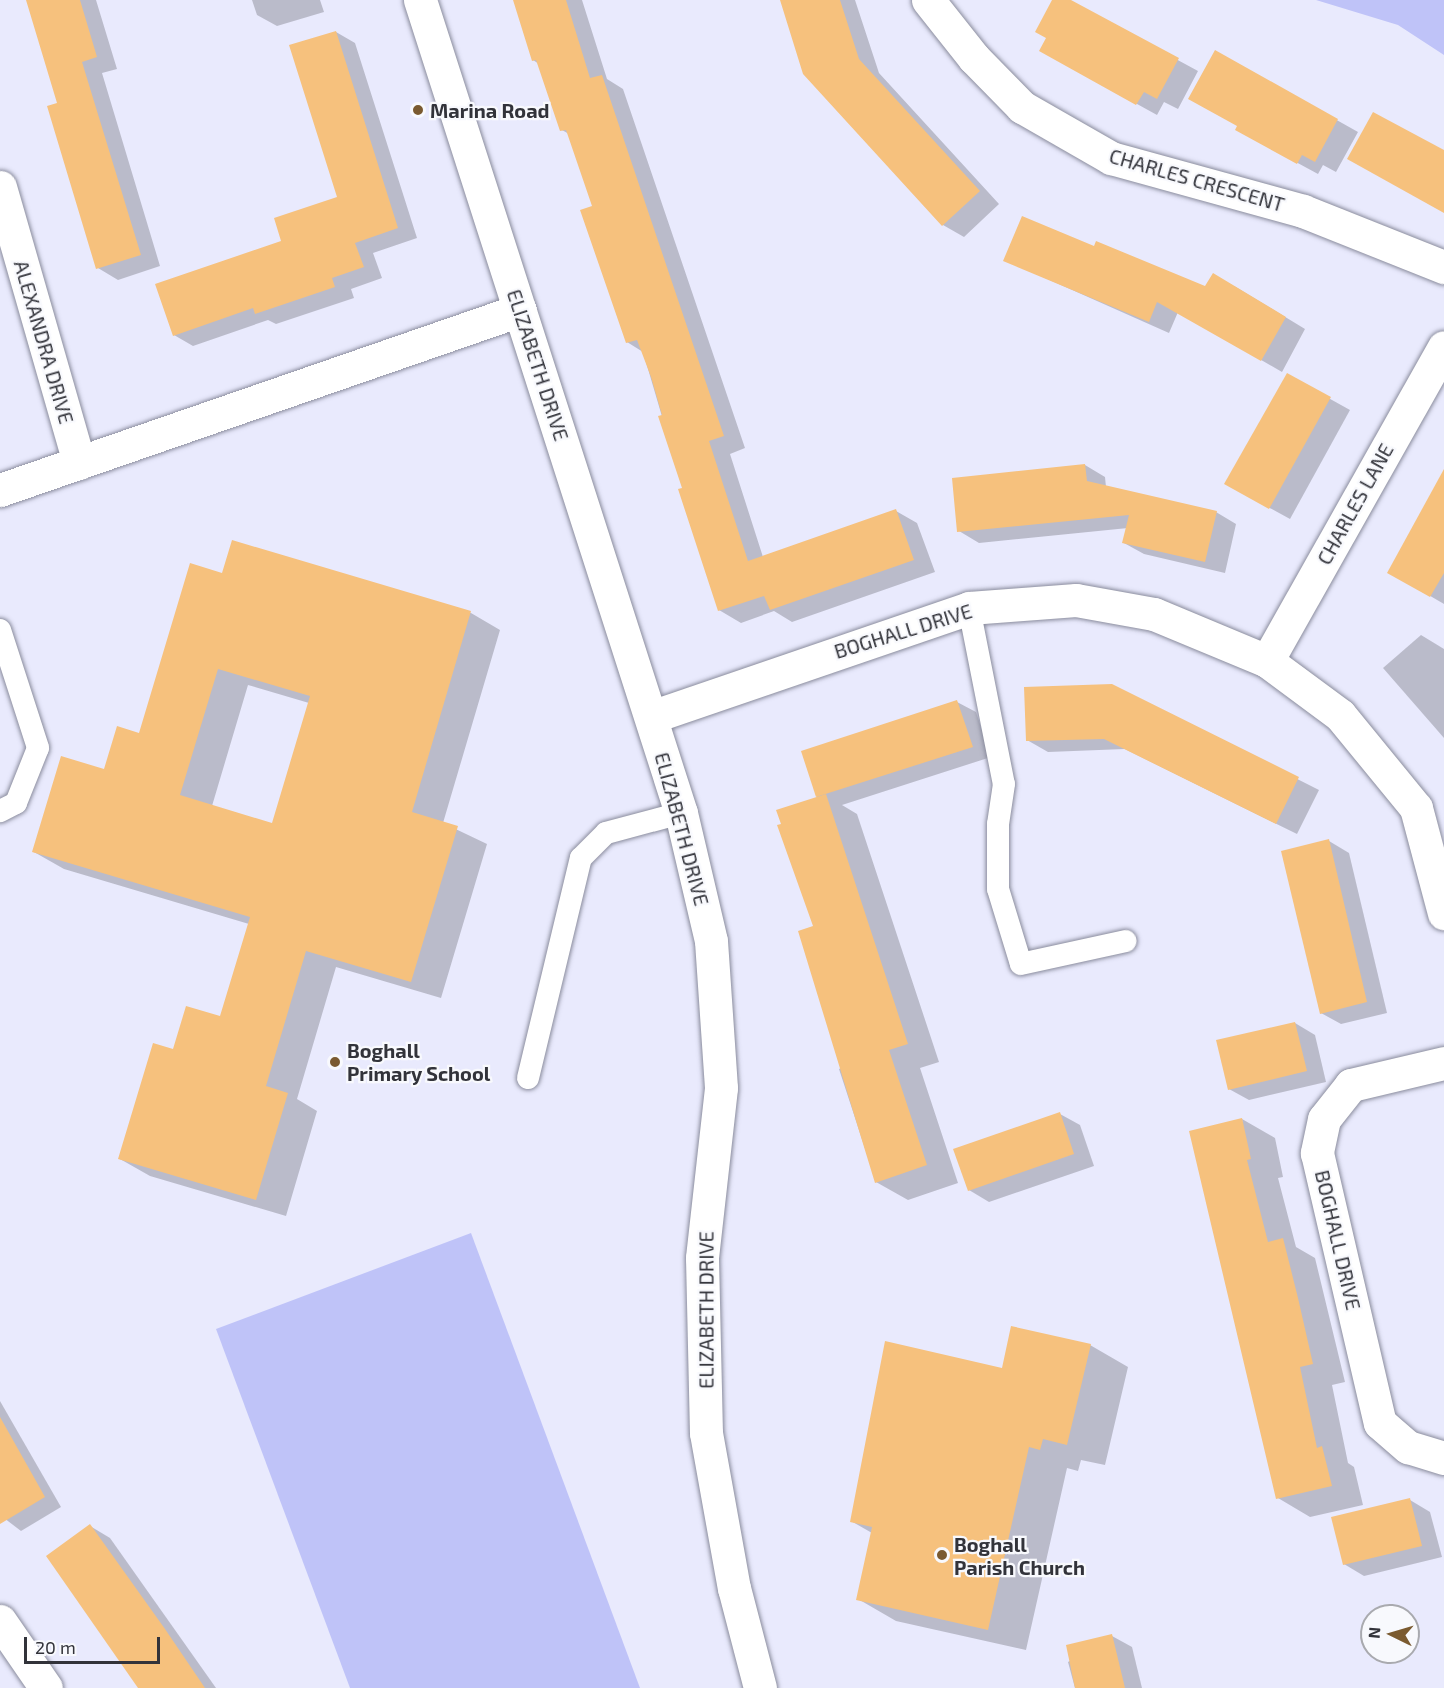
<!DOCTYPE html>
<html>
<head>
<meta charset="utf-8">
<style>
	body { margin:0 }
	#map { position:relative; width:1444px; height:1688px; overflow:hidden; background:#e9eafd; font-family:"Exo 2",sans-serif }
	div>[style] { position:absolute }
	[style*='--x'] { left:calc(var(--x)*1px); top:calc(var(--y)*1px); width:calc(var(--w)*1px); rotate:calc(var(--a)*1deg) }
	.green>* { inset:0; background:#bfc3f8 }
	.shadow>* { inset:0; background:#0003 }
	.building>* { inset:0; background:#f6c17d }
	.roads { filter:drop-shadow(0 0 2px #8a8c9d) drop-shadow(0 0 2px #8a8c9d) }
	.service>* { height:22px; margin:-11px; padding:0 11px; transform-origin:11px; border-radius:11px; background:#fff }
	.minor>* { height:33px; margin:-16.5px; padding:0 16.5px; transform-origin:16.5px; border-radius:16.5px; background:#fff }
	.dots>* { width:16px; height:16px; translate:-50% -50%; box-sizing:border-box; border:3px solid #f8f9fd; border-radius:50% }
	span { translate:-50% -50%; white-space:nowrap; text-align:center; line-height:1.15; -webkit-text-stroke:4.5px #f8f9fd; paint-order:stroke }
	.poi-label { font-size:20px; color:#32333a; font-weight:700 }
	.left { translate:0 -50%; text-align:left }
	.street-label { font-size:20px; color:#32333a }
	.north { position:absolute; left:1360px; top:1604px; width:60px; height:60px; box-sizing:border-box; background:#f8f9fd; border:2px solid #a9aaaf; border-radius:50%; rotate:275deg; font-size:16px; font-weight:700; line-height:24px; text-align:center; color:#32333a }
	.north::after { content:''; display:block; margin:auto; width:21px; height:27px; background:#7a5a30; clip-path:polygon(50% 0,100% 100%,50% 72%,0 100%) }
	.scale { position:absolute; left:24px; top:1637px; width:136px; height:27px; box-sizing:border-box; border:3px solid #32333a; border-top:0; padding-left:8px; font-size:18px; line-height:21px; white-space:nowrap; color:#32333a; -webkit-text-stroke:4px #f8f9fd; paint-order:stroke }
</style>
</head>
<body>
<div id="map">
	<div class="green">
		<i style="clip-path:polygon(1316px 0,1444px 0,1444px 55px,1398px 25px)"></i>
		<i style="clip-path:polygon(471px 1233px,640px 1688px,350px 1688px,216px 1329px)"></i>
	</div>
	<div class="shadow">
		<i style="clip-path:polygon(28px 0,96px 0,117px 69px,102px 73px,160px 266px,118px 280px,98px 268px,59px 104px)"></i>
		<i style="clip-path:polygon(252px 0,320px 0,324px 12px,277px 26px,257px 15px)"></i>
		<i style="clip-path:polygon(514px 0,582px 0,607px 79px,623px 89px,745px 448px,730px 454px,763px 557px,896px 511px,917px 523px,935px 572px,792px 622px,774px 611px,741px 623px,719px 610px,643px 352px,627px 342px,594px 207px,569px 134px,562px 130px,539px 64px,533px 60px)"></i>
		<i style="clip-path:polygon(781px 0,855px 0,879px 73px,999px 204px,964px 237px,943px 225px,805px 73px)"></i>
		<i style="clip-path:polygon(1054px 0,1067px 0,1198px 71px,1178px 109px,1164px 102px,1157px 115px,1041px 51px,1048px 38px)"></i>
		<i style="clip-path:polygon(336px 32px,355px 43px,417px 238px,373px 253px,382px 278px,351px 289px,354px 298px,276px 324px,268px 320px,193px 346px,174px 335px,339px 198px)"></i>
		<i style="clip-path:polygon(1216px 52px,1358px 132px,1336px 172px,1323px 165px,1318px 174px,1257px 141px,1239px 126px)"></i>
		<i style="clip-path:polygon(1095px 248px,1206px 288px,1234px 286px,1305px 329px,1282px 372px,1178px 312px,1169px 333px,1005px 260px)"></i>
		<i style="clip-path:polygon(1287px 375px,1350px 410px,1290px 519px,1226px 484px)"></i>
		<i style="clip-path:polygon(1085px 465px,1105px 477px,1106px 487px,1216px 512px,1236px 524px,1225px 573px,1144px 554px,1124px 543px,1128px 528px,979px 543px,959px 531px)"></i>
		<i style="clip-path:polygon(1444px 477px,1444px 604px,1389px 572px)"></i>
		<i style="clip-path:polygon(evenodd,233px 542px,471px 613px,500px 630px,443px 823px,487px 844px,441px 998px,336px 967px,297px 1099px,317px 1111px,286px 1216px,150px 1176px,120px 1159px,174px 1051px,221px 1018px,249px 924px,64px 869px,34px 852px,140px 735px,223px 575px,233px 542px,248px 685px,309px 703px,273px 824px,212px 806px,248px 685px)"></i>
		<i style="clip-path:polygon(1421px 635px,1444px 649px,1444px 738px,1383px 668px)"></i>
		<i style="clip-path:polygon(1111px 685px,1319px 790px,1297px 834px,1125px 749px,1048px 752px,1027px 740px)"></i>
		<i style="clip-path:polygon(957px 702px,976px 712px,991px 757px,842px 805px,857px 814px,939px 1062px,920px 1068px,958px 1183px,908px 1200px,876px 1182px,839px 1069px,843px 1067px,815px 927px,817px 796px)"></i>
		<i style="clip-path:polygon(1329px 841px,1349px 853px,1387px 1013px,1341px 1024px,1321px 1013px)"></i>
		<i style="clip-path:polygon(1295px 1023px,1315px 1035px,1326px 1082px,1249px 1100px,1229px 1089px)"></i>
		<i style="clip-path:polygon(1060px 1114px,1080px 1125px,1094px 1166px,989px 1202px,969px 1190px)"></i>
		<i style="clip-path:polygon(1242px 1119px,1275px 1138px,1283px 1177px,1278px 1178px,1296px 1247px,1315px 1258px,1345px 1382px,1332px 1385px,1348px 1463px,1354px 1467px,1363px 1505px,1310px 1517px,1278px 1498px)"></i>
		<i style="clip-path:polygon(1090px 1345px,1128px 1367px,1105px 1465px,1081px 1460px,1078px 1471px,1067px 1468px,1026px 1650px,896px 1621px,858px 1599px,872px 1533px,851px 1521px,1004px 1370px)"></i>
		<i style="clip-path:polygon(0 1401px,61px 1507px,21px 1531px,0 1515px)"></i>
		<i style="clip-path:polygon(1410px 1500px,1430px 1512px,1442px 1557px,1364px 1576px,1344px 1564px)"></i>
		<i style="clip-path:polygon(90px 1526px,110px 1538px,216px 1688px,141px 1688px)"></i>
		<i style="clip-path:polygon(1112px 1636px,1132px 1647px,1142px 1688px,1075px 1688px,1068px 1662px)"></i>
	</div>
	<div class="building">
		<i style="clip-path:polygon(26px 0,80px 0,97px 57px,82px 62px,141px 255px,96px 269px,47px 106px,57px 103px)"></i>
		<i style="clip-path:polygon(513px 0,566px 0,590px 78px,602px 75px,724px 436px,709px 441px,748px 561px,896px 509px,914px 560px,770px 610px,764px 596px,718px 611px,678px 489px,682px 488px,658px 416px,662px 415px,651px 377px,637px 340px,626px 343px,580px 210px,592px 206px,566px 130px,560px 131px,536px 60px,532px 61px)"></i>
		<i style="clip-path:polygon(780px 0,840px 0,859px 59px,980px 191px,942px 226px,803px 74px)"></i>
		<i style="clip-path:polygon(1052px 0,1071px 0,1179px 58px,1157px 99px,1144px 92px,1136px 105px,1039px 51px,1046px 38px,1035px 32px)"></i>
		<i style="clip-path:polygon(336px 31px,398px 228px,355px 243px,364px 267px,332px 278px,335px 287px,255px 314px,253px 308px,173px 336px,155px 284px,281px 241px,274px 218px,337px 197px,289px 45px)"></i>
		<i style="clip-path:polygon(1215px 50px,1338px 119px,1315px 162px,1302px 155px,1297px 164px,1235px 130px,1237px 126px,1188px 99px)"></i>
		<i style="clip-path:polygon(1373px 112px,1444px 150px,1444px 213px,1347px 159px)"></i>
		<i style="clip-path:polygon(1022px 216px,1094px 246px,1096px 241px,1205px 286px,1213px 273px,1286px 317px,1261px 361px,1157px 302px,1149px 322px,1003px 261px)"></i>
		<i style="clip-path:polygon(1287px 373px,1331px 397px,1269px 509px,1224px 484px)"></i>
		<i style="clip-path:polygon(1085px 464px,1087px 481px,1217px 511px,1205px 562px,1122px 543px,1129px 515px,957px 532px,952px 478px)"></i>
		<i style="clip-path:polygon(1444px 469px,1444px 573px,1430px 597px,1387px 573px)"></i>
		<i style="clip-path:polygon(evenodd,232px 540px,471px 611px,412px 812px,458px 826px,411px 982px,306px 951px,266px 1086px,288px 1093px,256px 1200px,118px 1159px,153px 1043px,173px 1049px,186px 1006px,220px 1016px,250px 917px,32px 852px,61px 756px,104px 769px,117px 726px,139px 733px,190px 563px,222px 573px,232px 540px,218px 669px,310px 696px,272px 823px,180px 795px,218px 669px)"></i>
		<i style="clip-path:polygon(1112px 684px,1299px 777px,1276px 824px,1104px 739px,1026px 741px,1024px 687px)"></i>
		<i style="clip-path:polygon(957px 700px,973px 747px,816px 797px,801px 751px)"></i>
		<i style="clip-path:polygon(826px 794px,908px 1044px,889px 1050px,927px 1165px,875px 1183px,798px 931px,813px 926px,777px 825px,781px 824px,776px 810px)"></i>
		<i style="clip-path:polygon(1329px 839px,1367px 1002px,1320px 1014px,1281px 851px)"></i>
		<i style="clip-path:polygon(1295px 1022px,1307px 1071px,1228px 1090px,1216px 1040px)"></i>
		<i style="clip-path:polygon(1060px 1112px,1074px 1154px,968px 1191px,953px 1149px)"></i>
		<i style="clip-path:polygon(1242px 1118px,1251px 1159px,1247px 1160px,1268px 1242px,1283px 1238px,1298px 1298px,1313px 1364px,1300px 1367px,1317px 1448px,1322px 1446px,1332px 1486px,1276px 1499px,1189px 1131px)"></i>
		<i style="clip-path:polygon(1011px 1326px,1091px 1344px,1067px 1445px,1043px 1439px,1040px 1450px,1029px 1447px,988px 1630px,856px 1600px,872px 1527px,850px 1522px,885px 1341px,1002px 1368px)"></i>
		<i style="clip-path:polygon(0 1417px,45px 1497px,0 1524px)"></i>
		<i style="clip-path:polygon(1410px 1498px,1422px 1546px,1343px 1565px,1331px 1517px)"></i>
		<i style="clip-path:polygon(90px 1524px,165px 1629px,205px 1688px,138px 1688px,46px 1556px)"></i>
		<i style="clip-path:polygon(1112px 1634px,1125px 1688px,1075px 1688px,1066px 1645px)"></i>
	</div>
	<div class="roads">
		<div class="service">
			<i style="--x:969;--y:608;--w:179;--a:78.8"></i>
			<i style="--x:1004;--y:784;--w:40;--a:98.5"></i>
			<i style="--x:998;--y:824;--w:65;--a:90"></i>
			<i style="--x:998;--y:889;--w:78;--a:73"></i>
			<i style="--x:1021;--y:964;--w:107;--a:-12.4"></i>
			<i style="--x:0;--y:630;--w:124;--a:72.1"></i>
			<i style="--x:38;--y:748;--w:59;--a:111.8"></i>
			<i style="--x:16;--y:803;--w:18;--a:153"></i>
			<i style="--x:528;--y:1078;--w:226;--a:-76.5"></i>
			<i style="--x:581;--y:858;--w:35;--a:-45"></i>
			<i style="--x:606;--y:833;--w:78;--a:-14.9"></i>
		</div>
		<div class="minor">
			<i style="--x:420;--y:0;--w:854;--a:72.2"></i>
			<i style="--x:681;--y:813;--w:131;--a:76.8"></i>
			<i style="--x:711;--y:941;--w:147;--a:86.1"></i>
			<i style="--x:721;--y:1088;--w:171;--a:96.4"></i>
			<i style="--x:702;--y:1258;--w:175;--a:88.7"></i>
			<i style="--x:706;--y:1433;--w:158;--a:79.8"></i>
			<i style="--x:734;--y:1588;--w:103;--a:75.4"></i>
			<i style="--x:928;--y:0;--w:74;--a:51.6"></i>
			<i style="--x:974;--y:58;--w:69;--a:45.6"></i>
			<i style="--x:1022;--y:107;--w:103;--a:29.8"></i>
			<i style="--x:1111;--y:158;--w:199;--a:15.4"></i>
			<i style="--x:1303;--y:211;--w:152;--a:21.7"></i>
			<i style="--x:0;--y:187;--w:287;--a:74"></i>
			<i style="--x:0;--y:490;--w:550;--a:-19.09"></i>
			<i style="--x:1267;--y:661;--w:360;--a:-60.6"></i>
			<i style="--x:651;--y:717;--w:336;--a:-18.9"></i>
			<i style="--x:969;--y:608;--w:107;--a:-4.3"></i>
			<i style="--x:1076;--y:600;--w:79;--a:10.2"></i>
			<i style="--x:1154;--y:614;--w:122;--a:22.6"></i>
			<i style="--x:1267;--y:661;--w:91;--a:36.5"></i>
			<i style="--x:1340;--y:715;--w:120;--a:50.7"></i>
			<i style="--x:1416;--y:808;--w:109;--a:75.1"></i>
			<i style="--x:1444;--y:1063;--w:96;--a:166.7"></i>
			<i style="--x:1351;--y:1085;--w:43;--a:128.5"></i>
			<i style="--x:1324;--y:1119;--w:35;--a:102"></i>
			<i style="--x:1317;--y:1153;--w:277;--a:76.9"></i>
			<i style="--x:1380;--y:1423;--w:37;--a:41"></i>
			<i style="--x:1408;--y:1447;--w:38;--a:17"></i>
			<i style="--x:0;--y:1621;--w:81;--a:55.5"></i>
		</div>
	</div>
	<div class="dots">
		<i style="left:418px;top:110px;background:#7a5a30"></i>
		<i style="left:335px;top:1062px;background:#7a5a30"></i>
		<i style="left:942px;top:1555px;background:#7a5a30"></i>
	</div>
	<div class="poi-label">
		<span class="left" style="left:430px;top:110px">Marina Road</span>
		<span class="left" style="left:347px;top:1062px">Boghall<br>Primary School</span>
		<span class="left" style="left:954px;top:1556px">Boghall<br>Parish Church</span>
	</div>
	<div class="street-label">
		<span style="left:1197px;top:180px;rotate:16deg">CHARLES CRESCENT</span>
		<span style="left:44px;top:342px;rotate:74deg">ALEXANDRA DRIVE</span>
		<span style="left:538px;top:365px;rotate:72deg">ELIZABETH DRIVE</span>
		<span style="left:1355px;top:504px;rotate:-61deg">CHARLES LANE</span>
		<span style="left:903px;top:631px;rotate:-17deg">BOGHALL DRIVE</span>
		<span style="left:682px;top:829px;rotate:75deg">ELIZABETH DRIVE</span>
		<span style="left:1338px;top:1240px;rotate:77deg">BOGHALL DRIVE</span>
		<span style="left:706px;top:1310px;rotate:-90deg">ELIZABETH DRIVE</span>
	</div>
	<div class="north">N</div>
	<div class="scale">20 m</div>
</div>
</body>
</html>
